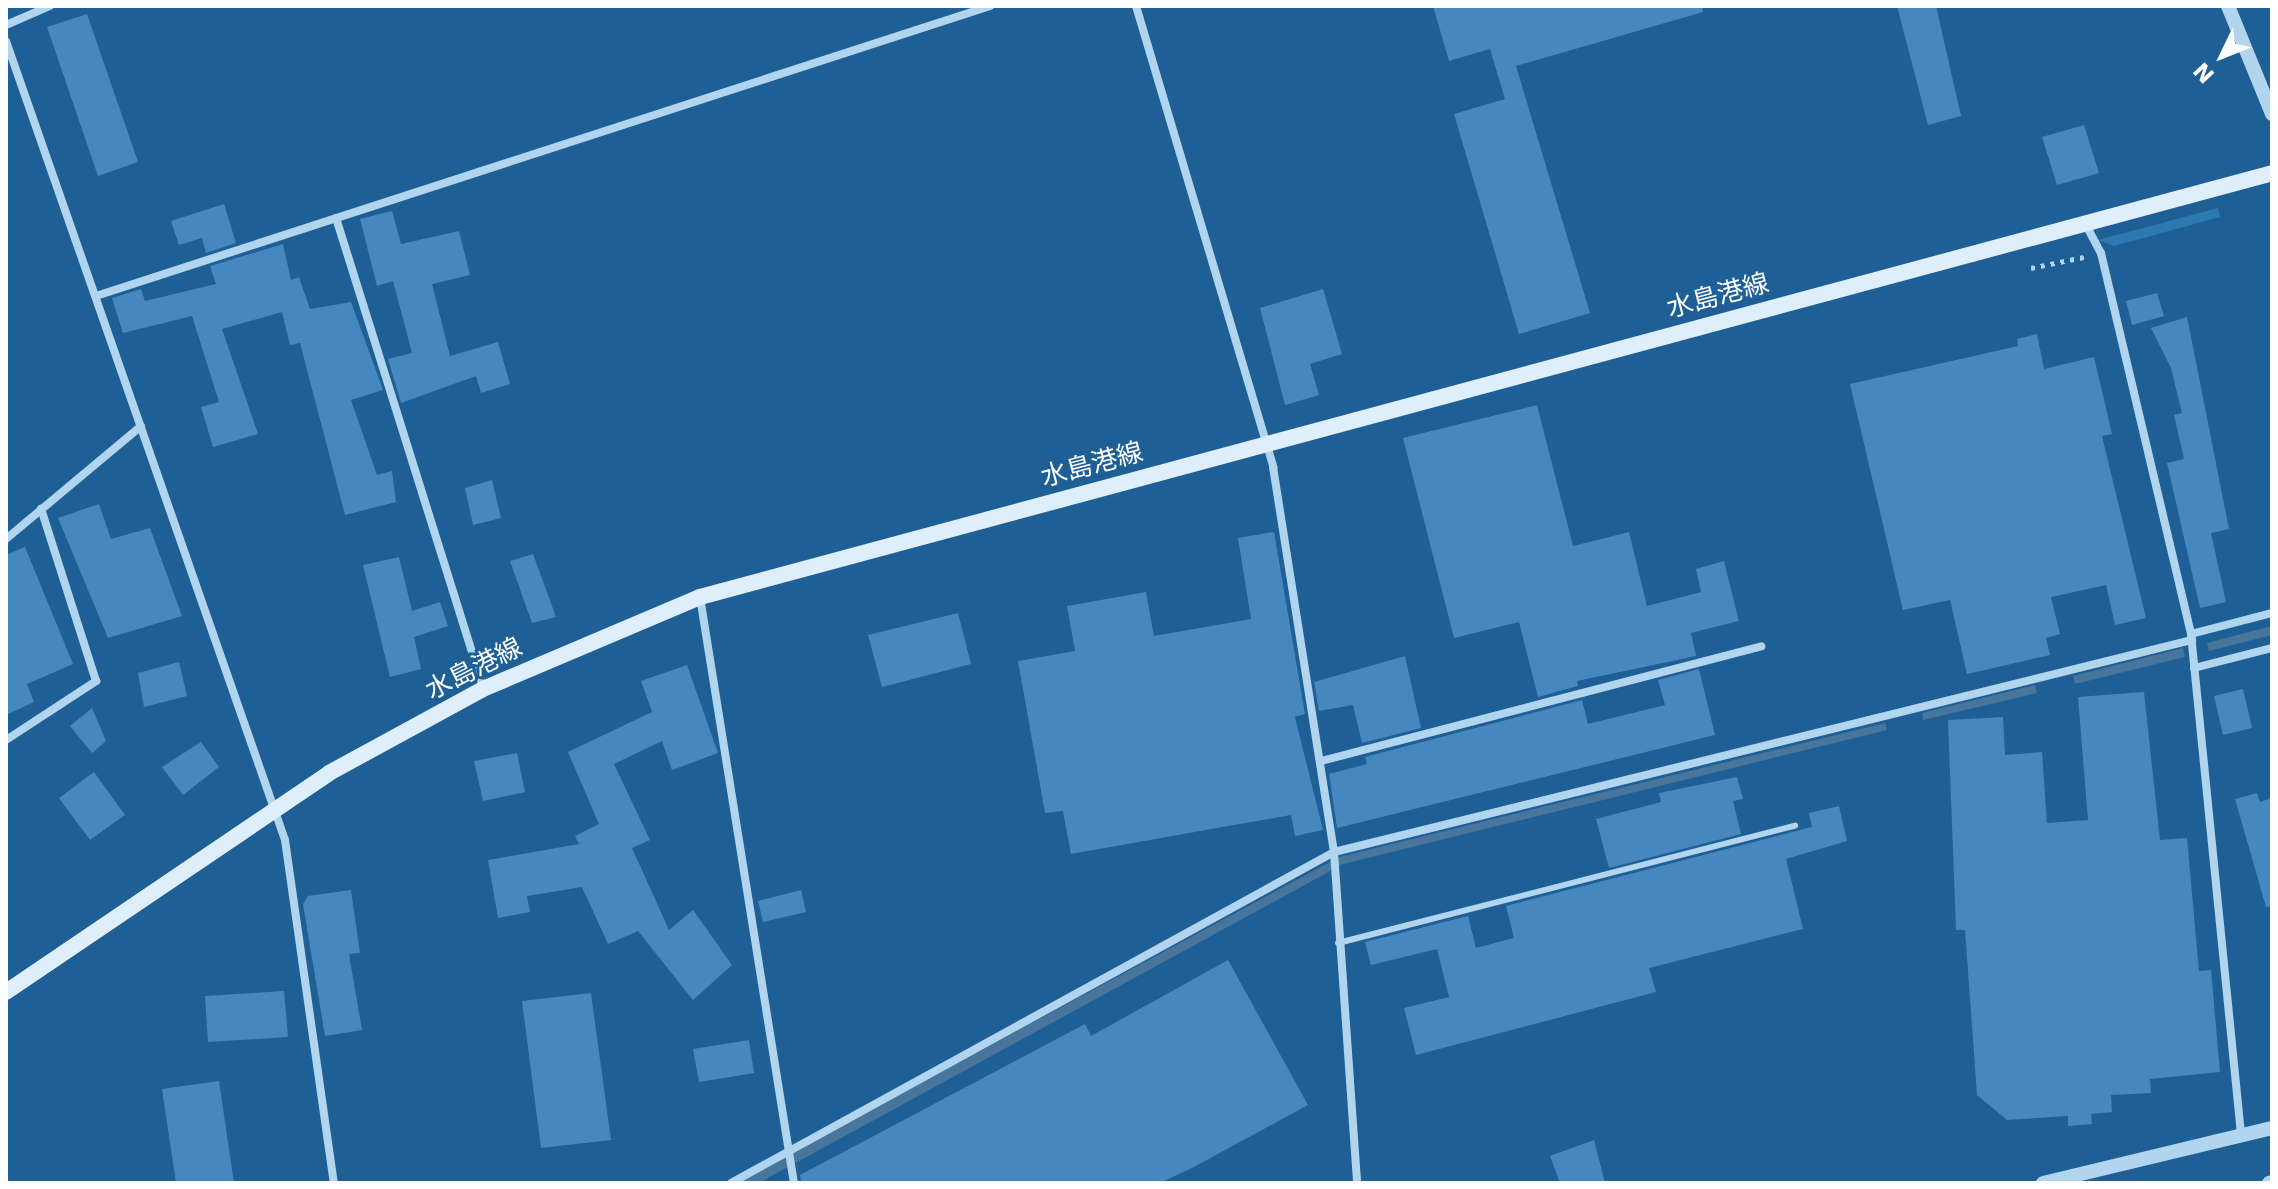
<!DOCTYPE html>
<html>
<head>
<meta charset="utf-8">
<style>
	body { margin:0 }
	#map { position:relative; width:2278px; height:1189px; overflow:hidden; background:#1e5f96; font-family:"DejaVu Sans","Noto Sans JP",sans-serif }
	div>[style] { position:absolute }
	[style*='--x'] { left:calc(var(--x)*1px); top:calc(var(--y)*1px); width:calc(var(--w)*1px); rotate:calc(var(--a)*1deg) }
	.green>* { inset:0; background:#2e78b2 }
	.water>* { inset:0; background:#47759b }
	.building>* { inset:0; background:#4688bd }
	.path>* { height:5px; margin-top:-2.5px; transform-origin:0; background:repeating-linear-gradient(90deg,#b1d4ef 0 4px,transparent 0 10px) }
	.service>* { height:6px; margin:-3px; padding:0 3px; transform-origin:3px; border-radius:3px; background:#b1d4ef }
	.minor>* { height:8px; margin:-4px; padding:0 4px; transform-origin:4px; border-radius:4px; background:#b1d4ef }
	.tertiary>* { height:14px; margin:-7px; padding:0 7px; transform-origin:7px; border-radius:7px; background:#b1d4ef }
	.secondary>* { height:16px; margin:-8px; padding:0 8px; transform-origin:8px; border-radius:8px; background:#dfeefb }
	span { translate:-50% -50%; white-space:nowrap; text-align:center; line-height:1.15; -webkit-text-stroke:6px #1e5f96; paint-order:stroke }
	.street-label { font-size:26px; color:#fff }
	.frame { position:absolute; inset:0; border:8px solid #fff; pointer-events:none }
	.north { position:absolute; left:2182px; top:16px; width:80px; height:80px; -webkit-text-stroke:6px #1e5f96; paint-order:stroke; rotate:227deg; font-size:22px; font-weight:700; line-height:32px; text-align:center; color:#fff }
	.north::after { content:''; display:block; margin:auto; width:28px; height:36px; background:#fff; clip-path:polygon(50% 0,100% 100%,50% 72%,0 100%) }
</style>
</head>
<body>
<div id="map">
	<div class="green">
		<i style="clip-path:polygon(2218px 208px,2220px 217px,2114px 246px,2098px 240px)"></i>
	</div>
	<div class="water">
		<i style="clip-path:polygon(2272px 626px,2272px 635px,2209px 651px,2207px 643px)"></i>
		<i style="clip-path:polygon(2183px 648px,2185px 657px,2075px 684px,2073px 676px)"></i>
		<i style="clip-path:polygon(2035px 685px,2037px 693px,1923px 720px,1922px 713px)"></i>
		<i style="clip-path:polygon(1885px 723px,1887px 730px,1343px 864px,759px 1183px,736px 1183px,1339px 857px)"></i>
	</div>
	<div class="building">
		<i style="clip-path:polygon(1433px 6px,1702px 6px,1703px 12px,1516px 66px,1590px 313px,1519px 334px,1454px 114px,1505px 99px,1490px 49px,1449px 61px)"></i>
		<i style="clip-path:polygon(1897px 6px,1936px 6px,1961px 116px,1928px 125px)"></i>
		<i style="clip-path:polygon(87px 14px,138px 162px,98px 176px,47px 27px)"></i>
		<i style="clip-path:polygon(2084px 125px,2099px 173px,2057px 185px,2042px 137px)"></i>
		<i style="clip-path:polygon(224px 204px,236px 243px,206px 253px,202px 238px,179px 245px,171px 221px)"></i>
		<i style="clip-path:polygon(392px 211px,401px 244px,459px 231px,470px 275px,432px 284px,450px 356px,498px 342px,510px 384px,481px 393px,476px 376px,401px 403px,388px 359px,412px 353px,393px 281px,377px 286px,360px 219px)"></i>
		<i style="clip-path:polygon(283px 244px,291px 280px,299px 277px,310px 309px,351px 302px,383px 390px,351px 400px,377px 475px,392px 471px,396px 502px,345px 515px,300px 343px,290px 345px,282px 312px,222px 329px,258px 434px,213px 447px,201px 407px,219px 402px,192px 316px,123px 333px,112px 298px,141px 289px,145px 301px,216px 284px,210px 266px)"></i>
		<i style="clip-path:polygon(1323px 289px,1342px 354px,1310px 364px,1319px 395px,1285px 405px,1260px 308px)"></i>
		<i style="clip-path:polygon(2157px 293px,2164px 316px,2132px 325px,2126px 301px)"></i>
		<i style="clip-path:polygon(2187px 317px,2229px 529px,2211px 533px,2226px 602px,2200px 608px,2167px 463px,2184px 459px,2174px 415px,2182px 413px,2171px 368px,2151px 328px)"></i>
		<i style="clip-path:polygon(2037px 334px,2044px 369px,2094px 357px,2112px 434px,2102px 436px,2146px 618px,2115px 625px,2106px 585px,2051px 597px,2060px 634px,2046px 638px,2050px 655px,1967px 674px,1950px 600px,1903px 610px,1850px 384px,2018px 346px,2017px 339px)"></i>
		<i style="clip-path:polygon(1537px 405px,1573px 546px,1629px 532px,1647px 606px,1701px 592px,1696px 569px,1724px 561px,1739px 621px,1691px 633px,1696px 656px,1577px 681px,1578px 686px,1538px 697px,1519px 622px,1454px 638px,1403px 438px)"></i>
		<i style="clip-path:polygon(492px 480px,501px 518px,473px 525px,465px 488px)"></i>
		<i style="clip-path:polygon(99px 504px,111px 539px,150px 528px,182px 616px,108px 638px,58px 518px)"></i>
		<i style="clip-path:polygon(1274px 532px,1305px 714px,1295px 717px,1323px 830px,1295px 836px,1291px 815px,1071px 854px,1063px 811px,1045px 813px,1018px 661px,1075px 651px,1067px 606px,1146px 592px,1154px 636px,1251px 619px,1238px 538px)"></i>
		<i style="clip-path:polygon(25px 547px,73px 664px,27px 684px,34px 702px,6px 715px,6px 555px)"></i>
		<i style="clip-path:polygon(533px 554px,556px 617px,532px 623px,510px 561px)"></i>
		<i style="clip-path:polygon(399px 557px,412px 611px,440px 602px,448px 626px,414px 637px,421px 669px,390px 677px,363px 565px)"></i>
		<i style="clip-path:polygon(958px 613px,971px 664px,882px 687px,868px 635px)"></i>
		<i style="clip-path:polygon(1405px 656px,1421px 728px,1362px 743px,1353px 705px,1319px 711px,1314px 682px)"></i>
		<i style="clip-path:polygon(179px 662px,187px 696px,144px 707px,138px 673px)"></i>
		<i style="clip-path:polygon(687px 665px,718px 753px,672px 770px,662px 741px,614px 764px,650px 840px,632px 848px,669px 930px,693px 910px,732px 965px,693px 1000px,638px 931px,608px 944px,582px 887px,527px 896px,530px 912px,498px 918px,488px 860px,579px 844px,575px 836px,599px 824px,568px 752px,652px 712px,641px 681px)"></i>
		<i style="clip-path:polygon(1699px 669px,1715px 735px,1337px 828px,1329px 774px,1367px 764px,1365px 757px,1582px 700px,1588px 724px,1665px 705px,1658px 680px)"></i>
		<i style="clip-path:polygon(2243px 689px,2252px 728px,2223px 735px,2214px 696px)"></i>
		<i style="clip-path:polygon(2144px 692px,2160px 840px,2187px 838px,2199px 971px,2211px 970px,2220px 1072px,2150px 1079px,2151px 1093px,2111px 1095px,2112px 1112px,2091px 1114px,2092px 1124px,2068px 1126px,2068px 1116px,2007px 1120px,1977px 1095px,1965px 930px,1956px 930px,1948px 720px,2003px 717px,2005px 755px,2042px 752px,2047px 823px,2088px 820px,2078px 697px)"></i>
		<i style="clip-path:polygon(92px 708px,106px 741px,92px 753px,70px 726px)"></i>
		<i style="clip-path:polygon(201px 742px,219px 767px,183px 795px,162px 767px)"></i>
		<i style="clip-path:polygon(517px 753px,525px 792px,483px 801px,474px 761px)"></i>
		<i style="clip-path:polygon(94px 772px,125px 815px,90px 840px,59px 798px)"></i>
		<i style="clip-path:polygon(1737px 777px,1743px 799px,1733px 801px,1741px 834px,1609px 868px,1596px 819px,1661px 802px,1659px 793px)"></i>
		<i style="clip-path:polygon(2257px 793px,2260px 802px,2272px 798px,2272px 906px,2266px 907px,2235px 799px)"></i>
		<i style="clip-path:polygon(1839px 806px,1847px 841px,1786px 859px,1803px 929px,1649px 968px,1656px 992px,1416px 1055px,1404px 1008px,1449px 997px,1437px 949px,1371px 965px,1365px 942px,1468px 916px,1476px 948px,1514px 938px,1506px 906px,1812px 827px,1809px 813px)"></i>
		<i style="clip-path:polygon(351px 890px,360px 953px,349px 954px,362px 1030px,325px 1036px,303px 904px,308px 896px)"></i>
		<i style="clip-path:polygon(801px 890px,806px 912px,763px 922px,758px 901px)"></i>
		<i style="clip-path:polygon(1228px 960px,1308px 1105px,1192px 1168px,1160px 1183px,801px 1183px,800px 1175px,1085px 1024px,1091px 1036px)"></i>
		<i style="clip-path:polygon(284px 991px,288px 1037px,208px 1042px,205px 996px)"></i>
		<i style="clip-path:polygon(591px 993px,611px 1140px,541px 1148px,522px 1001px)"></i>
		<i style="clip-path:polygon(749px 1040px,754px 1073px,699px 1082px,693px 1049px)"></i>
		<i style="clip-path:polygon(219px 1081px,234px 1183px,176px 1183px,162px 1089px)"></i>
		<i style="clip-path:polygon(1594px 1140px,1605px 1183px,1560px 1183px,1550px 1156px)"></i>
	</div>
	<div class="path">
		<i style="--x:2031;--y:268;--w:54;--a:-11.7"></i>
	</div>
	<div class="service">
		<i style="--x:1338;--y:943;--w:472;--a:-14.4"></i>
	</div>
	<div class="minor">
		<i style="--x:1136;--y:6;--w:481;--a:73.4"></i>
		<i style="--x:1273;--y:467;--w:390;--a:81"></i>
		<i style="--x:1334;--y:852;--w:332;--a:86"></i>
		<i style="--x:6;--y:25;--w:48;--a:-23.4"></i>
		<i style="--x:6;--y:41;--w:846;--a:70.75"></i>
		<i style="--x:285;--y:840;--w:346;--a:81.9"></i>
		<i style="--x:336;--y:218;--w:492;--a:72.6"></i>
		<i style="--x:2086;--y:225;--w:32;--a:62"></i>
		<i style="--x:2101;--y:253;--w:391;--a:76.7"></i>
		<i style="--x:2191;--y:634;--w:502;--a:84.29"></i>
		<i style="--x:96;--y:296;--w:940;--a:-17.97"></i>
		<i style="--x:6;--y:539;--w:176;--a:-39.9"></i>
		<i style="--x:700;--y:597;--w:593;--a:80.89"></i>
		<i style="--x:2191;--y:634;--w:84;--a:-14.5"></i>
		<i style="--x:2194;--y:668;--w:81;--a:-14.4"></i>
		<i style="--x:6;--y:740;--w:108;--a:-33.2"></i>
		<i style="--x:96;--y:681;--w:181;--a:-107.7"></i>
		<i style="--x:1321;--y:761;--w:455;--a:-14.6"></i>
		<i style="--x:731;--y:1183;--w:688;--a:-28.76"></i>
		<i style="--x:1334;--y:852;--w:884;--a:-13.88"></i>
	</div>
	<div class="tertiary">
		<i style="--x:2228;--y:6;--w:117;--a:67.8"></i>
		<i style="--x:2043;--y:1183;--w:236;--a:-13.5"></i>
		<i style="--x:2269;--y:1183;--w:3;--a:-18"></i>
	</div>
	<div class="secondary">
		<i style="--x:6;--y:992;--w:390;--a:-34.1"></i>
		<i style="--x:329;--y:773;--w:175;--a:-28.6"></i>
		<i style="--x:483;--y:689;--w:236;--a:-23"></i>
		<i style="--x:700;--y:597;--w:1628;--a:-15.09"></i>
	</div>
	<div class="street-label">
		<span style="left:1718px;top:296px;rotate:-15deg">水島港線</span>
		<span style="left:1092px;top:465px;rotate:-15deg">水島港線</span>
		<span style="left:474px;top:669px;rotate:-27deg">水島港線</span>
	</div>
	<div class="frame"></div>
	<div class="north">N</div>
</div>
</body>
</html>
